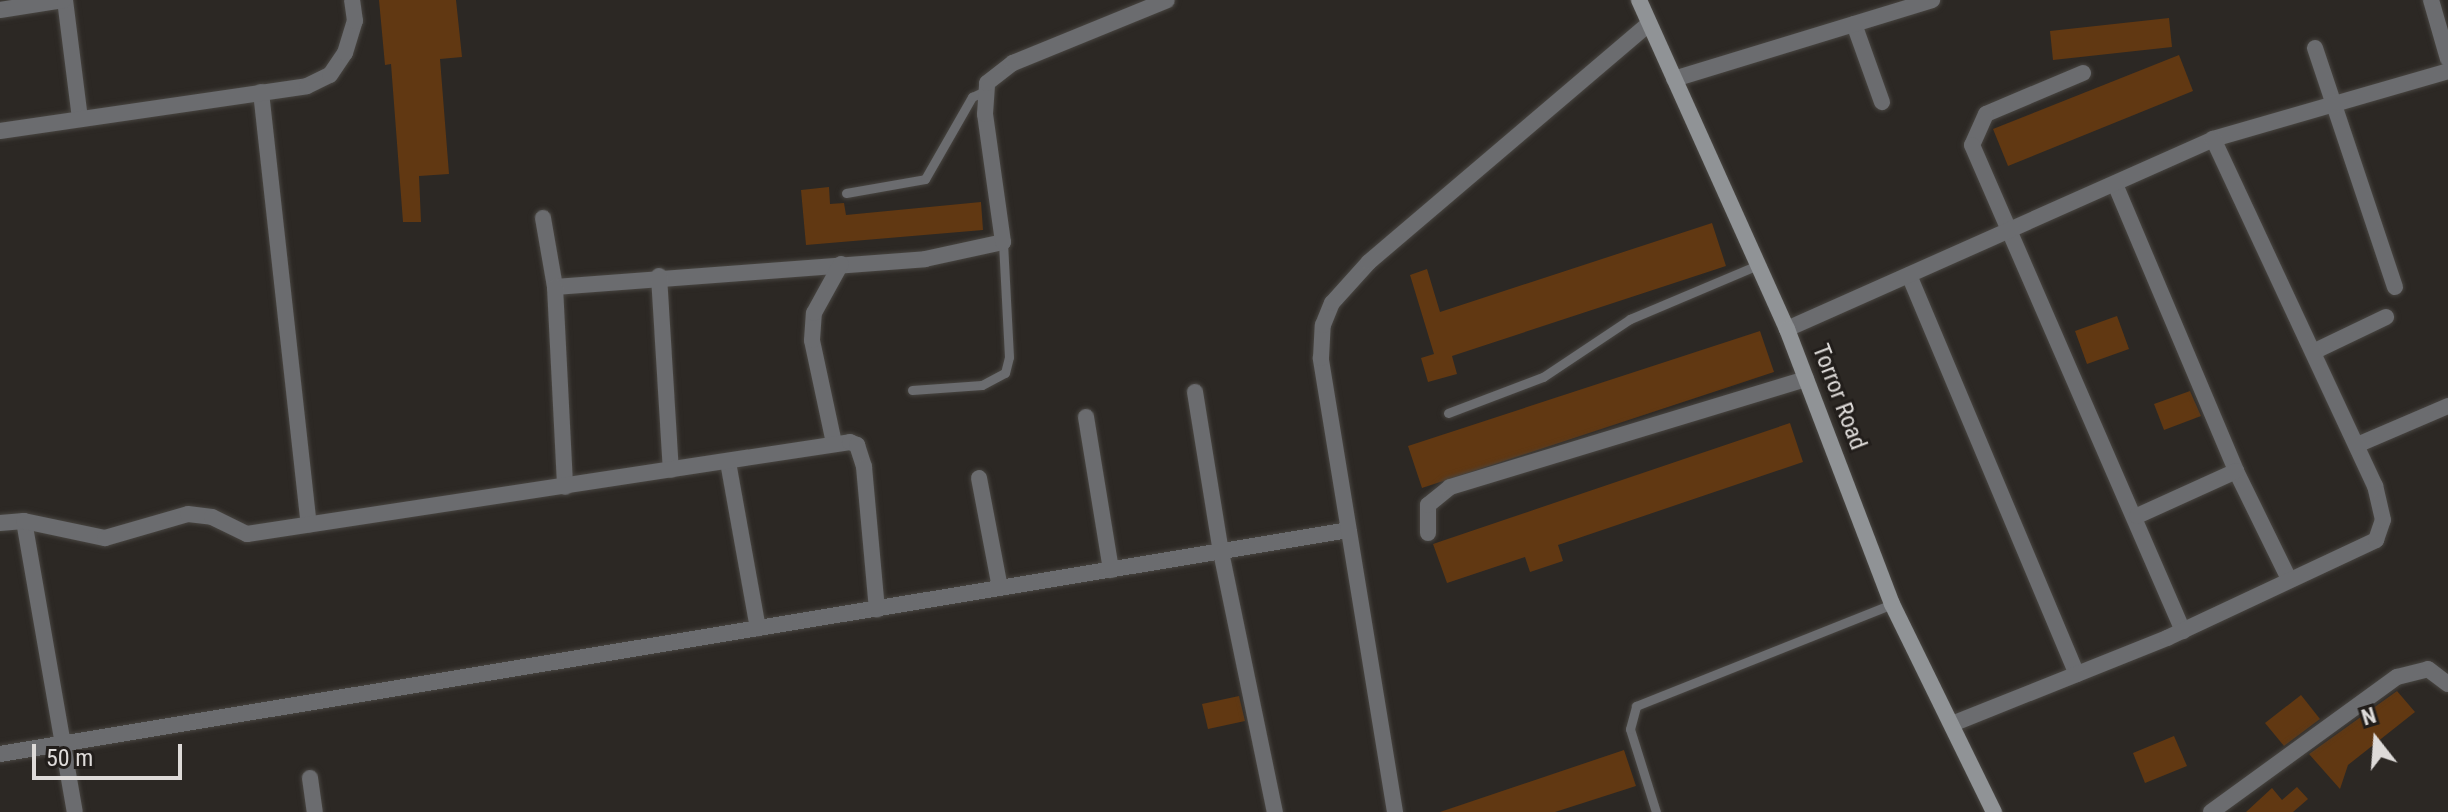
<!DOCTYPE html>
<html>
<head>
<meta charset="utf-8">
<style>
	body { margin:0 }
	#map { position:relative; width:2448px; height:812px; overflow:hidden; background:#2c2824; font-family:"Roboto Condensed",sans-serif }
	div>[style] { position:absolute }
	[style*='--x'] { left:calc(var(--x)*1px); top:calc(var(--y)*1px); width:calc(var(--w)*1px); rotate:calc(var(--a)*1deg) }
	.building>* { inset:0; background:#613812 }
	.roads { filter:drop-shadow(0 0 2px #484541) drop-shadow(0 0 2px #484541) }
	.lane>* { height:9px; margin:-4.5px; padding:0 4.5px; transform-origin:4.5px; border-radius:4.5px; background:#6b6c6f }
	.street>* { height:16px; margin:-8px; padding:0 8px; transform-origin:8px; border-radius:8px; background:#6b6c6f }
	.secondary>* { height:16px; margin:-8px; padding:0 8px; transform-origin:8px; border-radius:8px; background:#909396 }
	span { translate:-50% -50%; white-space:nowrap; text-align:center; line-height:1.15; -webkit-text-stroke:6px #221e1b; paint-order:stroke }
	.street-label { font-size:24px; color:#dedbd9 }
	.north { position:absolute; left:2336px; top:700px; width:80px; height:80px; -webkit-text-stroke:6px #221e1b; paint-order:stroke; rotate:343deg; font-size:22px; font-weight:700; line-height:32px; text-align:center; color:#dedbd9 }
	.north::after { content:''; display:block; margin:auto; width:28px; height:36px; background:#dedbd9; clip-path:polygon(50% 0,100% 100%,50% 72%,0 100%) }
	.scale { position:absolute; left:32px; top:744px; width:150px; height:36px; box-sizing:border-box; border:4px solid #dedbd9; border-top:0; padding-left:10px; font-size:24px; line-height:28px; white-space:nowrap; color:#dedbd9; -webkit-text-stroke:6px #221e1b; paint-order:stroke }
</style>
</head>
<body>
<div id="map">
	<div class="building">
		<i style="clip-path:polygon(379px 0,456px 0,462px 57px,440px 59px,449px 174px,419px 176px,421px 222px,403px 222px,391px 64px,385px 65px)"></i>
		<i style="clip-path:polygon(2169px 18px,2172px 47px,2053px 60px,2050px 31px)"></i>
		<i style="clip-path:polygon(2179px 55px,2193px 91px,2008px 166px,1993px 129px)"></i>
		<i style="clip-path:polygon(829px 187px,830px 204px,844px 203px,846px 215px,981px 202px,983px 230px,806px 245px,801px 190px)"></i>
		<i style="clip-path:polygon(1712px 223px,1726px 266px,1452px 356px,1457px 374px,1428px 382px,1421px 358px,1434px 354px,1410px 275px,1427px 269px,1440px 312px)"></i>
		<i style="clip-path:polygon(2117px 316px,2129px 349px,2087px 364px,2075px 331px)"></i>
		<i style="clip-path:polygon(1760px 331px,1774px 372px,1422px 488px,1408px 446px)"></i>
		<i style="clip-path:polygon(2190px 391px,2201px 416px,2164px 430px,2154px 404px)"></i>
		<i style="clip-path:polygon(1790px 423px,1803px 462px,1558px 545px,1563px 561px,1530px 572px,1525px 557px,1447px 583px,1433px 544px)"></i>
		<i style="clip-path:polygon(2397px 691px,2415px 712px,2348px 765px,2340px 789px,2309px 754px)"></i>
		<i style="clip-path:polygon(2301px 695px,2320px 719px,2284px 746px,2265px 723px)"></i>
		<i style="clip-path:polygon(1239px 696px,1245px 721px,1208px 729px,1202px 704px)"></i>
		<i style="clip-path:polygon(2174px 736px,2187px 766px,2145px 783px,2133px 753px)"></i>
		<i style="clip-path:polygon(1624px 750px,1636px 786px,1555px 812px,1440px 812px)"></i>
		<i style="clip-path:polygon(2297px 787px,2308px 799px,2293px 812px,2246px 812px,2272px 788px,2282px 800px)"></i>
	</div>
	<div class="roads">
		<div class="lane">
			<i style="--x:846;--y:193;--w:80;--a:-10"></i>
			<i style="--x:925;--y:179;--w:95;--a:-60.2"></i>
			<i style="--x:972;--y:97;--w:14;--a:-25"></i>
			<i style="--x:912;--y:390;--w:70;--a:-4.1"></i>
			<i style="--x:982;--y:385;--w:26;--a:-28"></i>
			<i style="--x:1005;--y:373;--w:16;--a:-76"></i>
			<i style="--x:1009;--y:357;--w:115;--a:-93"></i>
			<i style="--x:1448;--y:413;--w:102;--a:-20.8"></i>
			<i style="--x:1543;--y:377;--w:105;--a:-33.7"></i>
			<i style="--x:1630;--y:319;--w:139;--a:-22.9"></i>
			<i style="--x:1656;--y:812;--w:87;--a:-107.4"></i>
			<i style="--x:1630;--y:729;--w:24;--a:-75"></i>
			<i style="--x:1636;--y:706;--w:276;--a:-21.7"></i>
		</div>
		<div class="street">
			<i style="--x:65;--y:0;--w:120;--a:82.8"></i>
			<i style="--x:2431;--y:0;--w:61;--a:73.9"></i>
			<i style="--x:0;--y:10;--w:64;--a:-9"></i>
			<i style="--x:1854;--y:24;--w:83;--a:70.3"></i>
			<i style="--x:2315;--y:48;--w:252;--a:71.5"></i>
			<i style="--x:2083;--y:73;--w:105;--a:157.1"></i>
			<i style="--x:1986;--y:114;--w:34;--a:114"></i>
			<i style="--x:1972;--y:145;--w:530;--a:66.53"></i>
			<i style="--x:1674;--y:79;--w:270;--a:-17"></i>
			<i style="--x:261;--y:92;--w:435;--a:83.7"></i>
			<i style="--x:0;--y:131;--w:310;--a:-8.3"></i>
			<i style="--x:307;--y:86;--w:25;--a:-26"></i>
			<i style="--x:330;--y:75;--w:27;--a:-56"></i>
			<i style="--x:345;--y:53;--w:34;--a:-73"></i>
			<i style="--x:355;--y:21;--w:21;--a:-98"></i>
			<i style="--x:2115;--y:184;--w:311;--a:67.1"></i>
			<i style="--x:2236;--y:471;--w:120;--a:63.9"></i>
			<i style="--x:543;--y:218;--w:70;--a:80.1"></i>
			<i style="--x:555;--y:287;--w:371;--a:-4.3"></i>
			<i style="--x:925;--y:259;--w:80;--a:-12.3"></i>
			<i style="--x:1003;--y:242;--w:129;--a:-98"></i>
			<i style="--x:985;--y:114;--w:31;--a:-86"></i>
			<i style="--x:987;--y:83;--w:33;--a:-38"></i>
			<i style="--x:1013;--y:63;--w:166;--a:-22.2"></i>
			<i style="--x:1909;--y:275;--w:433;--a:67.2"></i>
			<i style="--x:659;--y:276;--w:194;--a:86.5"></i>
			<i style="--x:555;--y:287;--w:200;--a:87.1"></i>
			<i style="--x:1787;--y:329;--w:466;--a:-24"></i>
			<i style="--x:2213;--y:139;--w:245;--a:-16.1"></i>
			<i style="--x:2313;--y:352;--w:81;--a:-25.6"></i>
			<i style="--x:1195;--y:392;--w:162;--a:80.8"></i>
			<i style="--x:1221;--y:552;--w:266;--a:78.3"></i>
			<i style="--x:1086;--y:417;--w:155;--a:80.7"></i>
			<i style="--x:834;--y:443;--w:105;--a:-102.1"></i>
			<i style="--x:812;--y:340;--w:27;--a:-86"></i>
			<i style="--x:814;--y:313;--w:56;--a:-61.1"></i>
			<i style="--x:2357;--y:445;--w:99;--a:-23.2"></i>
			<i style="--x:728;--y:462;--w:169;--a:79.8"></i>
			<i style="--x:979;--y:478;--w:112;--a:79.2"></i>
			<i style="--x:2137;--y:516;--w:109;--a:-24.4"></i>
			<i style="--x:24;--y:521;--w:295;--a:80.1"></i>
			<i style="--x:0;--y:523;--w:24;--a:-5"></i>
			<i style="--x:24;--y:521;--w:83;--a:11.9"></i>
			<i style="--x:105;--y:538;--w:86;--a:-16.1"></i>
			<i style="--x:188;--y:514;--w:24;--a:7"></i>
			<i style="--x:212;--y:517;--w:39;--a:26"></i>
			<i style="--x:247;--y:534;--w:610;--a:-8.67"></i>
			<i style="--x:850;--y:442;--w:8;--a:23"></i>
			<i style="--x:857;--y:445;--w:23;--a:72"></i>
			<i style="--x:864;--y:467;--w:143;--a:84.8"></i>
			<i style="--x:1428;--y:533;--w:28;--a:-90"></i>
			<i style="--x:1428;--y:505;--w:28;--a:-39"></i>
			<i style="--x:1450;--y:487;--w:372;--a:-16.9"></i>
			<i style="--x:1952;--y:724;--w:232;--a:-21.8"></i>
			<i style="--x:2167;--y:638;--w:231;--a:-25.1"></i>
			<i style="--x:2376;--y:540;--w:21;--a:-71"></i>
			<i style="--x:2383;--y:520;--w:35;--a:-103"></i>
			<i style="--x:2375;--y:486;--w:383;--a:-115"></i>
			<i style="--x:0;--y:754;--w:1367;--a:-9.43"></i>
			<i style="--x:310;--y:778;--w:34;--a:82"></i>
			<i style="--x:1395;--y:812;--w:460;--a:-99.3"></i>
			<i style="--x:1321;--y:358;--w:33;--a:-87"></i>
			<i style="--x:1323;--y:325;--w:24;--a:-68"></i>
			<i style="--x:1332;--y:303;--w:55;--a:-47.9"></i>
			<i style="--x:1369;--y:262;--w:367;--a:-40.4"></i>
			<i style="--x:2211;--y:812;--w:230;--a:-36"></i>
			<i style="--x:2397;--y:677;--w:32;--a:-14"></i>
			<i style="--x:2428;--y:669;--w:25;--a:37"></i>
		</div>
		<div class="secondary">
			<i style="--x:1639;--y:0;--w:361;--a:65.8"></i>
			<i style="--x:1787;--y:329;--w:294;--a:69.1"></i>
			<i style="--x:1892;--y:604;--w:232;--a:63.9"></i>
		</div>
	</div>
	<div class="street-label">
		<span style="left:1839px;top:397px;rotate:69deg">Torror Road</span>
	</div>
	<div class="north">N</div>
	<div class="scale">50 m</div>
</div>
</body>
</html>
